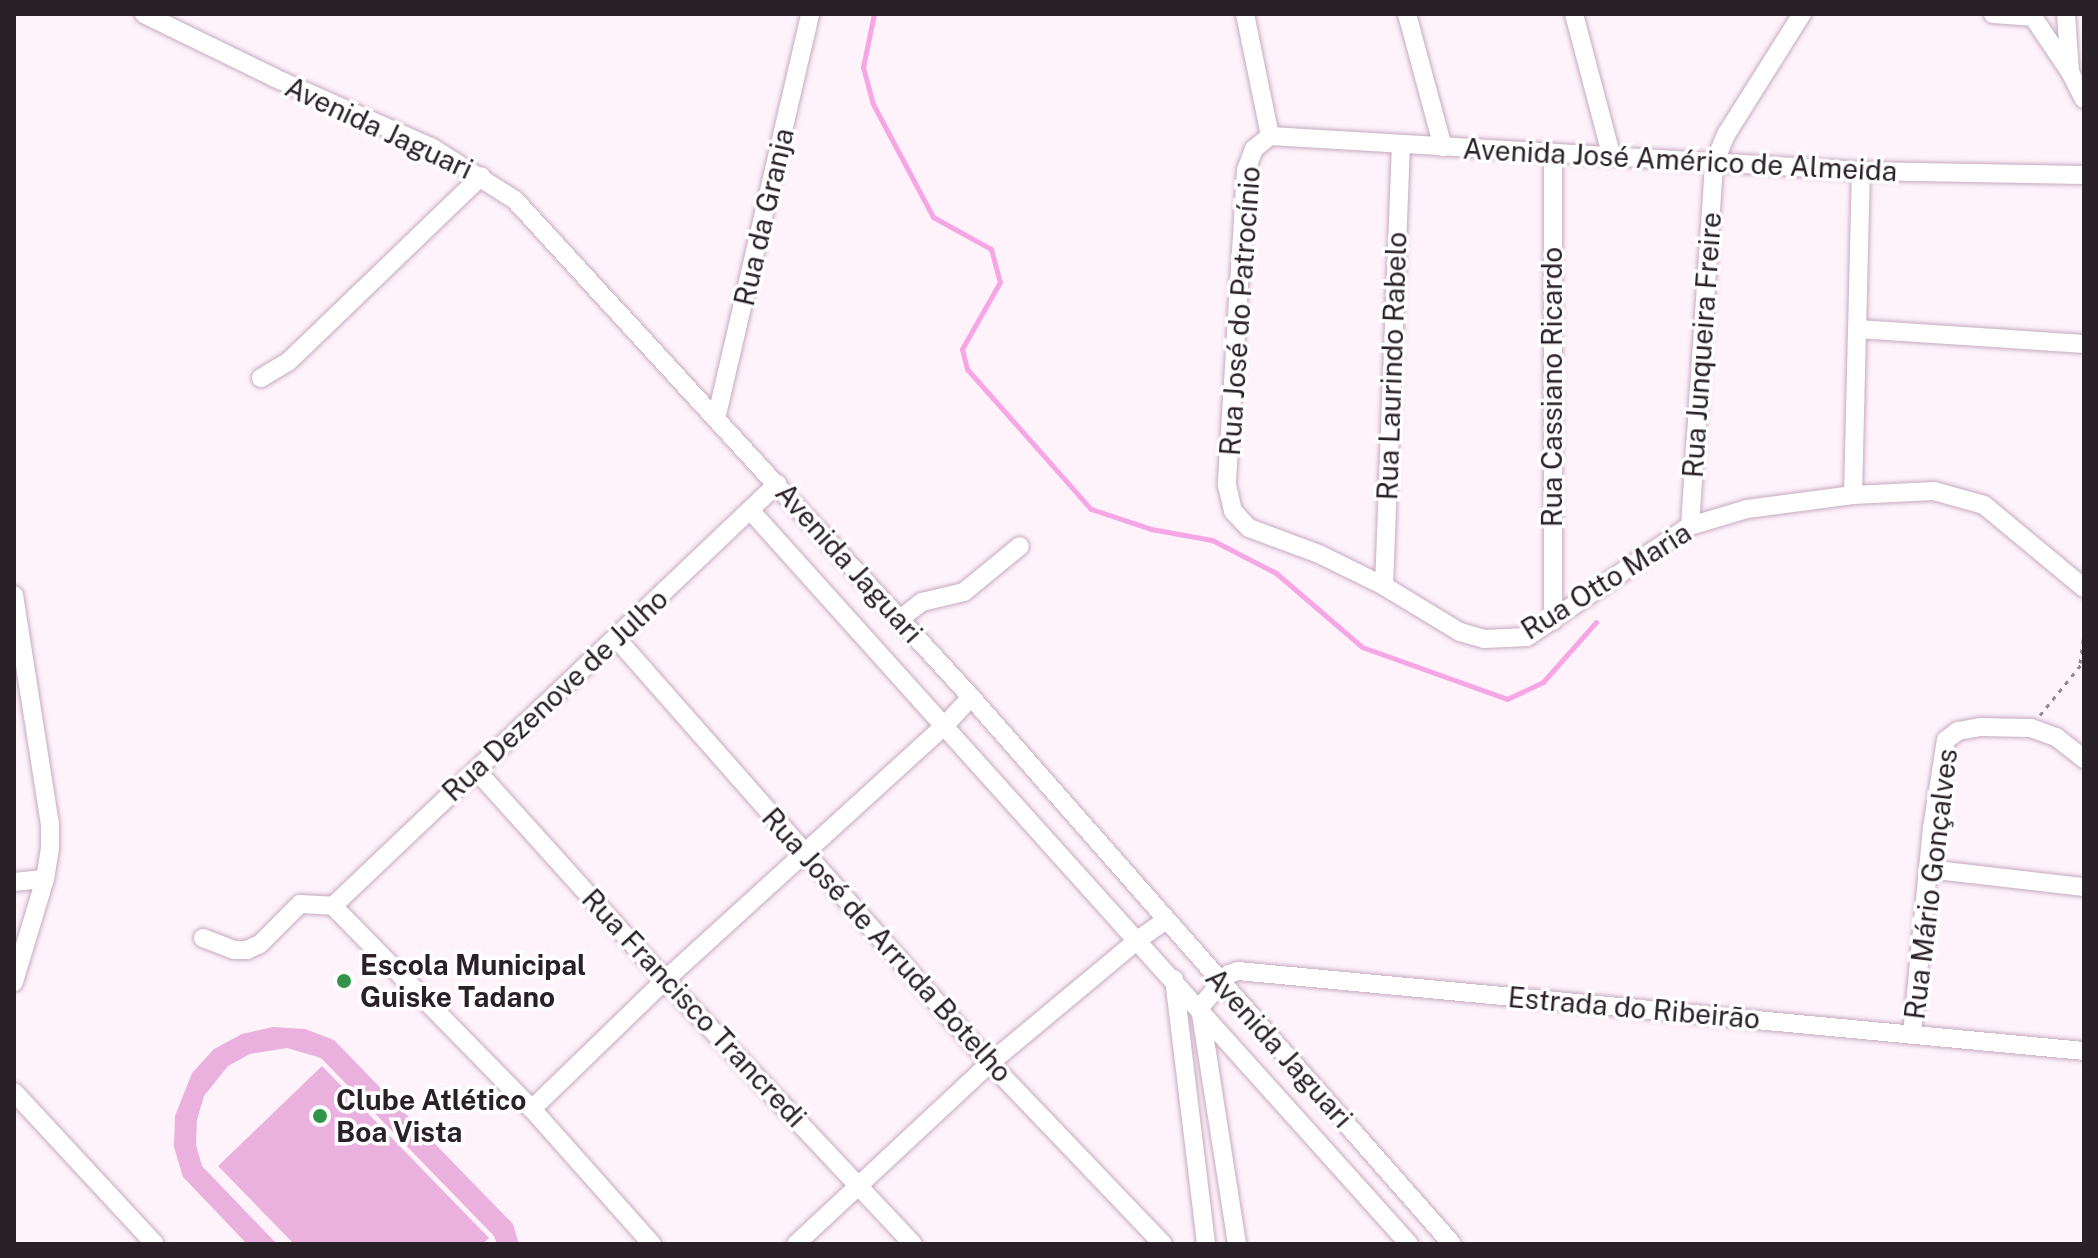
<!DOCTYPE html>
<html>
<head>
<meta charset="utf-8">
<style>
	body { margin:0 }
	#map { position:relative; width:2098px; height:1258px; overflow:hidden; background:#fef2fb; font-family:"Public Sans",sans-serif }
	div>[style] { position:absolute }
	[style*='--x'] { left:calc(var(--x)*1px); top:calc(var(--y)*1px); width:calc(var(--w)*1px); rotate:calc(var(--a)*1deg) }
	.green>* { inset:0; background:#ebb1de }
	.stream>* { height:5px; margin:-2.5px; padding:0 2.5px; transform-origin:2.5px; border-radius:2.5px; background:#f6a6e5 }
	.path>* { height:3px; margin-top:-1.5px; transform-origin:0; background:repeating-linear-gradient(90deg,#938891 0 4px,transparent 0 10px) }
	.roads { filter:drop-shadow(0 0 2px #c6aabf) drop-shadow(0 0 2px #c6aabf) }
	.minor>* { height:18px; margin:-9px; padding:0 9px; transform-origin:9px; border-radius:9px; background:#fff }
	.dots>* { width:22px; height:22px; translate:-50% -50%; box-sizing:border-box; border:4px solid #fff; border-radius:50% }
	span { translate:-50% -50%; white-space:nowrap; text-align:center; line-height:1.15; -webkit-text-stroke:7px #fff; paint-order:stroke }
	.street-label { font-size:28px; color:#2a2028 }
	.poi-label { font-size:28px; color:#2a2028; font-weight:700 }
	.left { translate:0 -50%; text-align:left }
	.frame { position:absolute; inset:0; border:16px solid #2a2028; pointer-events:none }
</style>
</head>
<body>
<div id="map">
	<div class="green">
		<i style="clip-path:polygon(273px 1027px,305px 1029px,334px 1040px,513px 1224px,519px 1244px,497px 1244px,494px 1236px,321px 1058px,287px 1048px,250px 1054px,228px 1066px,204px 1096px,197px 1120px,196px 1145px,202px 1166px,277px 1244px,247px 1244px,183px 1177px,174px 1147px,175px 1116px,192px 1073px,214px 1049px,242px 1034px)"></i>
		<i style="clip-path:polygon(322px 1066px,489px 1238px,483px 1244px,294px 1244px,218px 1166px)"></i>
	</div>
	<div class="stream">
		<i style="--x:874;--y:14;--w:54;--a:101.7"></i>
		<i style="--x:863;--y:67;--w:38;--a:75"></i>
		<i style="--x:873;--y:104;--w:128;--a:62"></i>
		<i style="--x:933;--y:217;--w:66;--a:28.9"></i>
		<i style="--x:991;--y:249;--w:34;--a:75"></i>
		<i style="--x:1000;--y:282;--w:77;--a:119.6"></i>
		<i style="--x:962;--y:349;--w:21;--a:76"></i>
		<i style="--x:967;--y:369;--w:187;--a:48.5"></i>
		<i style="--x:1091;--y:509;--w:63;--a:18.4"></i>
		<i style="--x:1151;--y:529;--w:62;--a:10.2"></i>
		<i style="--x:1212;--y:540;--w:72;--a:27.3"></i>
		<i style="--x:1276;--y:573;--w:113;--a:40.7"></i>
		<i style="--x:1362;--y:647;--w:154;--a:19.7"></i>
		<i style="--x:1507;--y:699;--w:40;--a:-25"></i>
		<i style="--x:1543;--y:682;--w:80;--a:-48.5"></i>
	</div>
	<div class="path">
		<i style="--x:2080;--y:663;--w:29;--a:-82"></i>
		<i style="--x:2040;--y:715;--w:70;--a:-50.8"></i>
	</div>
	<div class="roads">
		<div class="minor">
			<i style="--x:144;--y:14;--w:146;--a:26"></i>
			<i style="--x:275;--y:78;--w:171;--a:23.9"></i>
			<i style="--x:431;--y:147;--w:99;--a:32.2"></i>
			<i style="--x:515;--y:200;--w:674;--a:47.46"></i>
			<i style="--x:971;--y:697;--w:728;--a:48.67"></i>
			<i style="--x:1245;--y:14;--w:125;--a:78.4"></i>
			<i style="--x:1407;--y:14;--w:138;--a:74.9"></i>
			<i style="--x:1574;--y:14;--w:145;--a:75.2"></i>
			<i style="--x:1993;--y:14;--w:39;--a:4"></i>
			<i style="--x:2031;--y:14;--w:66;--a:56.1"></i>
			<i style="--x:2066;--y:14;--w:58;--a:86.1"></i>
			<i style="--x:2070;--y:72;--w:30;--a:63"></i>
			<i style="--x:2084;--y:175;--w:223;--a:-179"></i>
			<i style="--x:1861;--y:171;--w:592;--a:-176.61"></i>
			<i style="--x:1270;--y:136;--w:21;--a:141"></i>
			<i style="--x:1254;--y:149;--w:22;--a:111"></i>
			<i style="--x:1246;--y:170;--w:316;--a:93.5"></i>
			<i style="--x:1227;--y:485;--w:27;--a:77"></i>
			<i style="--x:1233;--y:511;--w:23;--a:47"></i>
			<i style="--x:1249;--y:528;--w:75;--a:20.4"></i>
			<i style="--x:1319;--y:554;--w:72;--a:26.2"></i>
			<i style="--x:1384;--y:586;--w:89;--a:31.2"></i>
			<i style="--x:1460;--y:632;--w:25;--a:16"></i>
			<i style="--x:1484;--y:639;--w:43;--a:-2.7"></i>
			<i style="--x:1527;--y:637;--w:197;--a:-34.3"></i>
			<i style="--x:1690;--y:526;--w:59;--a:-16.6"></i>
			<i style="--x:1747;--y:509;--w:107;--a:-7.5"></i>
			<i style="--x:1853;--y:495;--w:81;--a:-2.8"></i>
			<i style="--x:1934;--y:491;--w:52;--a:15.6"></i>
			<i style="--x:1984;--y:505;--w:130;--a:39.7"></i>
			<i style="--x:1859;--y:329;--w:225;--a:3.8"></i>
			<i style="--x:261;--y:378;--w:31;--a:-31"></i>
			<i style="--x:288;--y:362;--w:268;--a:-43.9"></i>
			<i style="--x:716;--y:419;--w:416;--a:-76.9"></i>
			<i style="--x:1853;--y:495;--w:324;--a:-88.6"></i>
			<i style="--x:750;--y:510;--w:986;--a:48.08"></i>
			<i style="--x:1690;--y:526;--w:364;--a:-86.2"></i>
			<i style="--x:1714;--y:163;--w:33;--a:-67"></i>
			<i style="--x:1727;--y:133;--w:141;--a:-57.8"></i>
			<i style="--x:1384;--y:586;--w:440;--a:-87.8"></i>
			<i style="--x:14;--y:595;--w:232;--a:81.1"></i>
			<i style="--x:50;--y:824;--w:24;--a:90"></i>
			<i style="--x:50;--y:848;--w:31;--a:99"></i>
			<i style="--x:45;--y:879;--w:108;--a:106.8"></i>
			<i style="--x:900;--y:619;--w:28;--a:-38"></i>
			<i style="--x:922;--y:602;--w:43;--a:-13.4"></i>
			<i style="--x:964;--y:592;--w:72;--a:-39.4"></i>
			<i style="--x:1553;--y:621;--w:468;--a:-90"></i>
			<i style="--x:617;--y:639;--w:565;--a:48.66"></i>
			<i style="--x:990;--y:1063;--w:250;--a:46.3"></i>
			<i style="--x:476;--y:770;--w:283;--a:48"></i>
			<i style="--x:665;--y:980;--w:362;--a:46.8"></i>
			<i style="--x:1928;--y:869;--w:157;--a:6.6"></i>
			<i style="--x:14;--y:882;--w:31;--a:-6"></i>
			<i style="--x:333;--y:906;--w:613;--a:-43.54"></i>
			<i style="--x:333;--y:906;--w:284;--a:45.6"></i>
			<i style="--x:532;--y:1109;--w:181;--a:48.4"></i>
			<i style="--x:203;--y:938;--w:33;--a:21"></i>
			<i style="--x:234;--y:950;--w:13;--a:0"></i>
			<i style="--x:247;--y:950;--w:14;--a:-25"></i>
			<i style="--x:260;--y:944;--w:57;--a:-45"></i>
			<i style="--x:300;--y:904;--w:33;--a:3"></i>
			<i style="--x:1174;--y:979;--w:267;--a:83.1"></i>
			<i style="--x:1912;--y:1035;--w:208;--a:-84.5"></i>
			<i style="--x:1932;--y:828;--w:89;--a:-81"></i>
			<i style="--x:1946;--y:740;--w:15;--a:-37"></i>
			<i style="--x:1958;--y:731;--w:22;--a:-10"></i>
			<i style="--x:1980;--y:727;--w:51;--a:1.1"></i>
			<i style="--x:2031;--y:728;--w:27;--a:20"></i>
			<i style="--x:2056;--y:737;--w:36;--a:38"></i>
			<i style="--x:14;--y:1092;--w:207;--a:47.2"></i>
			<i style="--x:532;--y:1109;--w:185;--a:-44.1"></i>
			<i style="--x:665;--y:980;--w:380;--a:-42.3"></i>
			<i style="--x:946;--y:724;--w:37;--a:-47"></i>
			<i style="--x:796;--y:1244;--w:265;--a:-43"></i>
			<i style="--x:990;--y:1063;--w:194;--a:-39.8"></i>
			<i style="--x:1139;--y:939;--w:32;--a:-35"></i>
			<i style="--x:1237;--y:1244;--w:240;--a:-98.9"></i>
			<i style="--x:1200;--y:1007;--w:44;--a:-48.7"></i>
			<i style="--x:1229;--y:974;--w:9;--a:-18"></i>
			<i style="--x:1238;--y:971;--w:850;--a:5.4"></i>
		</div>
	</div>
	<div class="dots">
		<i style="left:344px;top:981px;background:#319448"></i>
		<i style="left:320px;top:1116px;background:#319448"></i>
	</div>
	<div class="street-label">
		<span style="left:379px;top:128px;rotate:25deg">Avenida Jaguari</span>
		<span style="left:1680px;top:160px;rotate:3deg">Avenida José Américo de Almeida</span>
		<span style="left:764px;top:217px;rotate:-77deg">Rua da Granja</span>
		<span style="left:1240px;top:311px;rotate:-86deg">Rua José do Patrocínio</span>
		<span style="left:1702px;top:345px;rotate:-86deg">Rua Junqueira Freire</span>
		<span style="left:1392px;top:366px;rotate:-88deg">Rua Laurindo Rabelo</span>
		<span style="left:1552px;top:387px;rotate:-90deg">Rua Cassiano Ricardo</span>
		<span style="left:849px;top:563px;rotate:48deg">Avenida Jaguari</span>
		<span style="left:1606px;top:581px;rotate:-32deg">Rua Otto Maria</span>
		<span style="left:555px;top:695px;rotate:-43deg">Rua Dezenove de Julho</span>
		<span style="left:1931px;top:884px;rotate:-83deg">Rua Mário Gonçalves</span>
		<span style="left:887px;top:945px;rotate:48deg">Rua José de Arruda Botelho</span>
		<span style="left:694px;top:1008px;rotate:47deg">Rua Francisco Trancredi</span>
		<span style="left:1634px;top:1008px;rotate:5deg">Estrada do Ribeirão</span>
		<span style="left:1279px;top:1048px;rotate:48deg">Avenida Jaguari</span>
	</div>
	<div class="poi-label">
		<span class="left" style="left:360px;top:981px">Escola Municipal<br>Guiske Tadano</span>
		<span class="left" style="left:336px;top:1116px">Clube Atlético<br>Boa Vista</span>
	</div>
	<div class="frame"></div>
</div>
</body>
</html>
